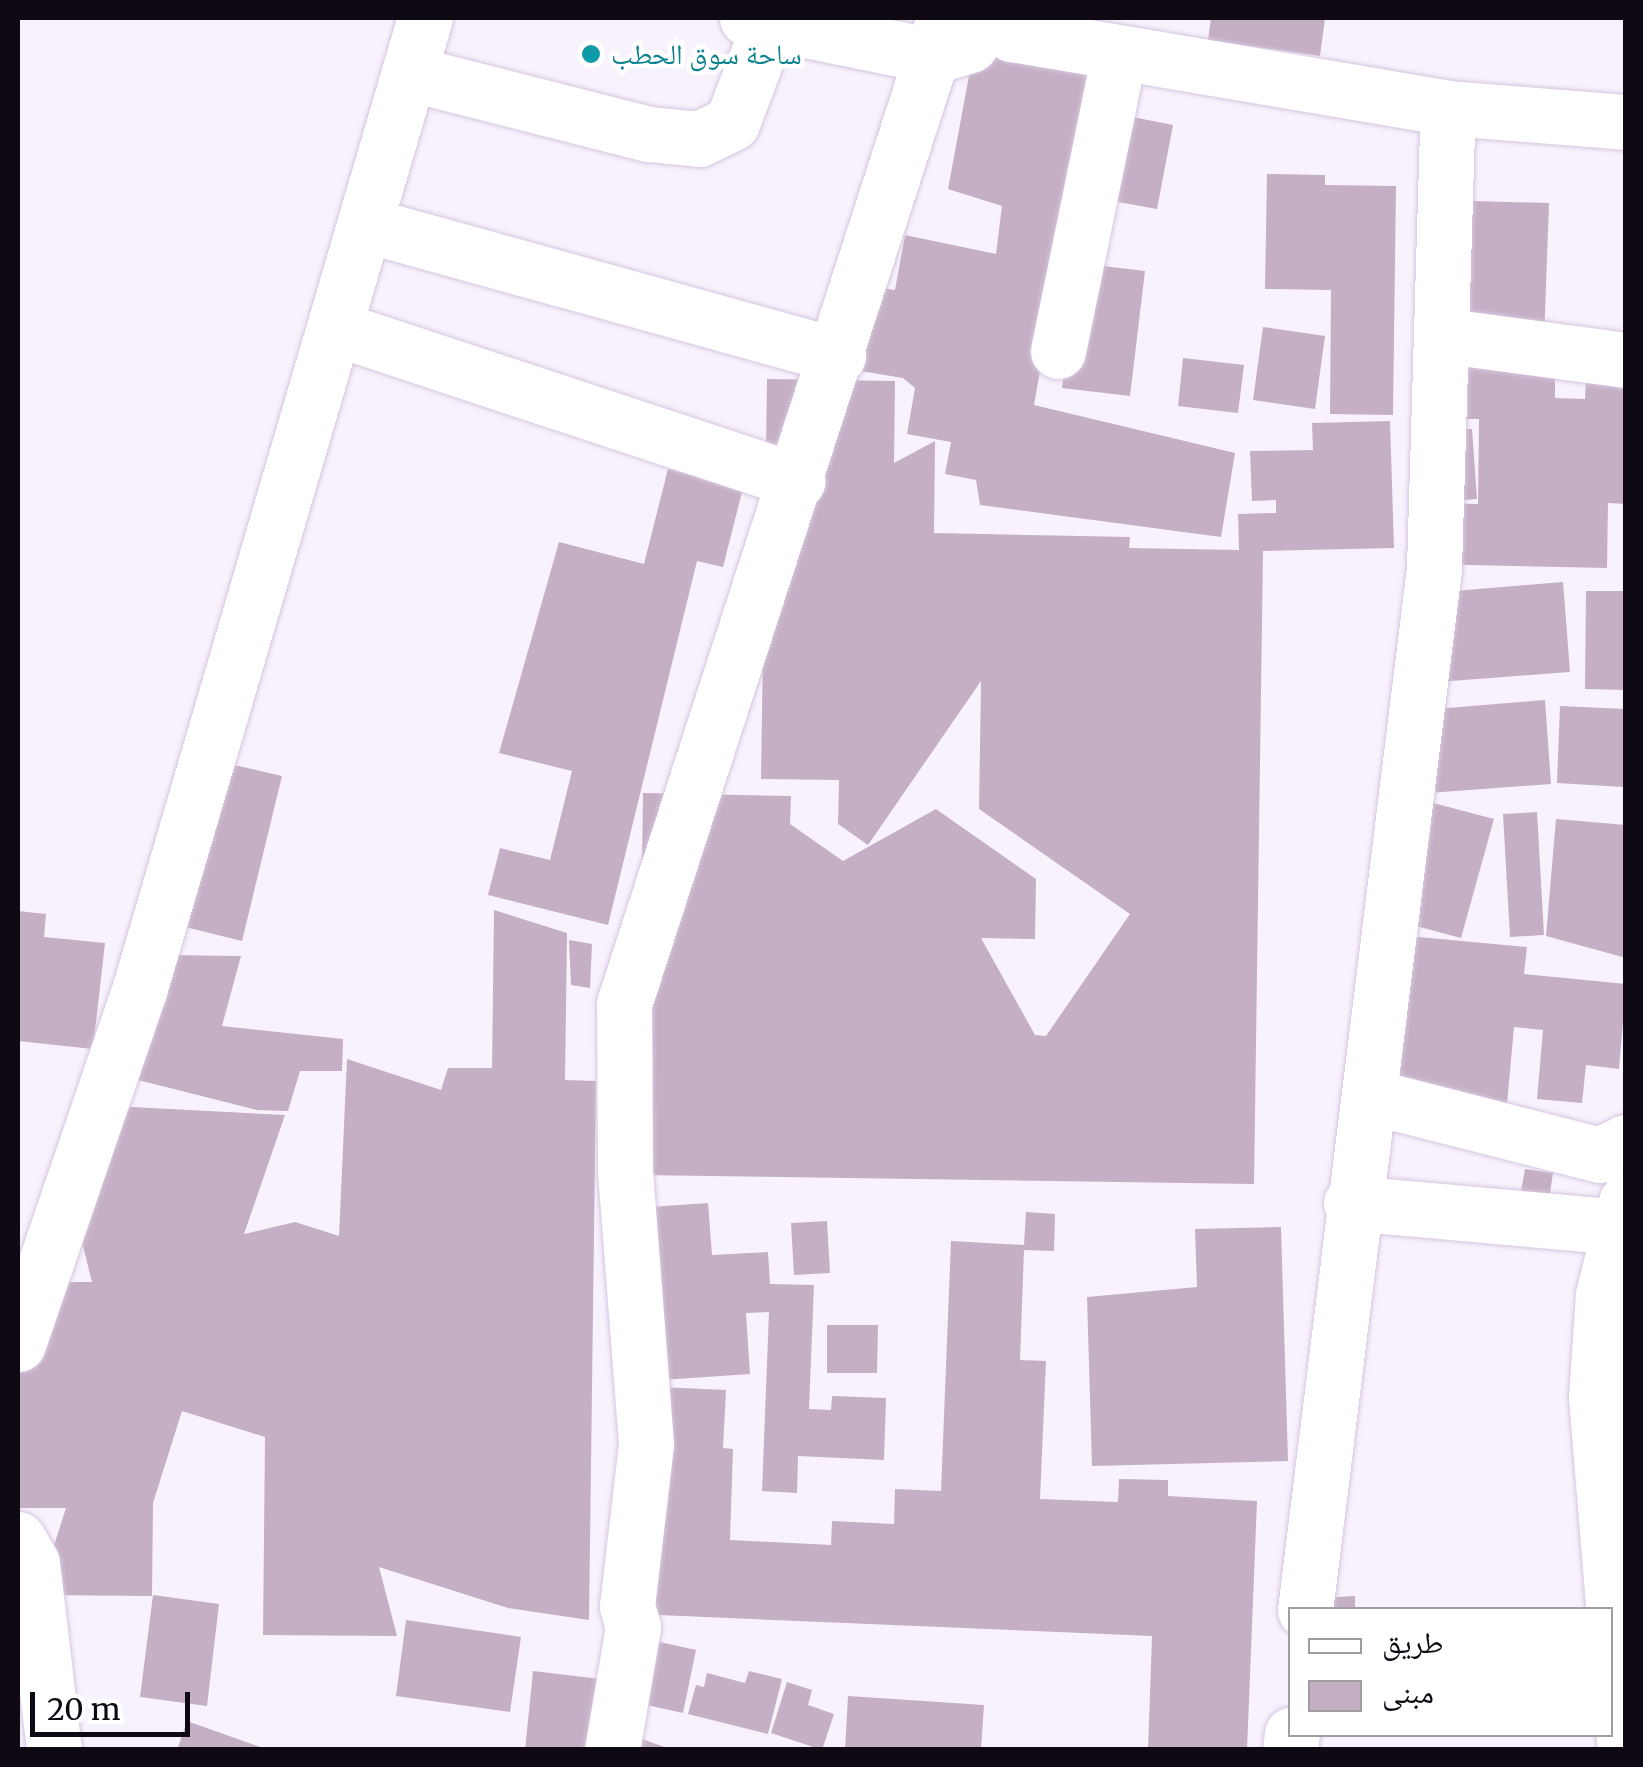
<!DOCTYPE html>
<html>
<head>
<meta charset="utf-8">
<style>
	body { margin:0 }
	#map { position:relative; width:1643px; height:1767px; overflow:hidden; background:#f8f2fd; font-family:Merriweather,"Noto Naskh Arabic",serif }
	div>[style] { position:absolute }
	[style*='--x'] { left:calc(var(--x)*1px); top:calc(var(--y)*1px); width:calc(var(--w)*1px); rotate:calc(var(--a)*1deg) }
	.building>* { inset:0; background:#c5afc4 }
	.roads { filter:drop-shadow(0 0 2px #d5c6e0) drop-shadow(0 0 2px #d5c6e0) }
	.minor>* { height:55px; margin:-27.5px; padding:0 27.5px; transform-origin:27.5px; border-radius:27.5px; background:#fff }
	.major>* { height:55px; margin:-27.5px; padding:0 27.5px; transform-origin:27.5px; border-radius:27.5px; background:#fff }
	.dots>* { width:28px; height:28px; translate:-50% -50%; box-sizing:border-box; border:5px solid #fff; border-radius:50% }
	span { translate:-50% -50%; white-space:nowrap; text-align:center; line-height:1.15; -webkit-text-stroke:9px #fff; paint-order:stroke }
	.culture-label { font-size:28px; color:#0d838f }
	.left { translate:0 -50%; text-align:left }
	.frame { position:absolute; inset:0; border:20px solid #0e0912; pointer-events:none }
	.legend { position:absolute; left:1288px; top:1607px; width:325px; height:130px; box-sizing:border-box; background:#fff; border:2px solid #9f9da0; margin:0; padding:12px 18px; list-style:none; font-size:30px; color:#0e0912 }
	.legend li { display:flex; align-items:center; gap:20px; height:50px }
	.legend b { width:50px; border:2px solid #9f9da0 }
	.scale { position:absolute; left:30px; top:1692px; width:160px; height:45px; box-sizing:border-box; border:5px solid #0e0912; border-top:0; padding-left:12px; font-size:30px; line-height:35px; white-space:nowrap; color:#0e0912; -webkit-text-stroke:8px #fff; paint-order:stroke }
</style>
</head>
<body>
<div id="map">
	<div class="building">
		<i style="clip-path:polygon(1211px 18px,1325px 18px,1320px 56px,1208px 40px)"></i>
		<i style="clip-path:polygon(973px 54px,1092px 75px,1034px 405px,1235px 453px,1221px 537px,980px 505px,976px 480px,945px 474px,951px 442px,907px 434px,915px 388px,903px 378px,848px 369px,863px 285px,895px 290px,905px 235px,996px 254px,1002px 206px,948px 189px)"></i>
		<i style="clip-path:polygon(1112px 113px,1173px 125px,1157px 209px,1096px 198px)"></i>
		<i style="clip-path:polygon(1267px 174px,1325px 175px,1325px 185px,1396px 186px,1393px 415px,1330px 414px,1331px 290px,1265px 289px)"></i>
		<i style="clip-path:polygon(1435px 200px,1549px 203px,1544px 341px,1430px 337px)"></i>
		<i style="clip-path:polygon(1078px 263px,1145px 271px,1130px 396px,1062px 388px)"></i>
		<i style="clip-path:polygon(1263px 327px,1325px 336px,1315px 409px,1253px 400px)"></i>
		<i style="clip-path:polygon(1183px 358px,1244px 365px,1238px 413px,1178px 406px)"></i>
		<i style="clip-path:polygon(1430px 366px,1555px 370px,1555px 398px,1585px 399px,1586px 376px,1626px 377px,1626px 504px,1608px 503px,1607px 568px,1426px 564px,1426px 503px,1478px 504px,1479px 419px,1428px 419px)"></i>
		<i style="clip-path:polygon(767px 379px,895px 381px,894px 463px,935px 441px,934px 533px,1130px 537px,1129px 548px,1239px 550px,1238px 514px,1276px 513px,1276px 500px,1252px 501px,1250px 451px,1313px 450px,1312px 423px,1390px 421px,1394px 548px,1263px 551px,1254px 1184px,638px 1175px,643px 793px,791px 796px,790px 824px,843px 861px,936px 809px,1036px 879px,1035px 939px,981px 938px,1035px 1035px,1046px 1036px,1130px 914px,979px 809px,981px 681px,868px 845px,838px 824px,839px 780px,761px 779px)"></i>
		<i style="clip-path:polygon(1472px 429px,1477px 499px,1436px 502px,1431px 431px)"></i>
		<i style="clip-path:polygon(668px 469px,743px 488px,723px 567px,697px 561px,608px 925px,488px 895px,500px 848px,550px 860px,572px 771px,499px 753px,559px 542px,644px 564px)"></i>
		<i style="clip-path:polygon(1563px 582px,1570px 672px,1425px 683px,1418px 594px)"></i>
		<i style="clip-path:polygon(1586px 591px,1626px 591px,1626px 690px,1585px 689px)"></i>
		<i style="clip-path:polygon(1545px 700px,1551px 784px,1429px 793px,1423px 710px)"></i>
		<i style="clip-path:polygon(1560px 706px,1626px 709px,1623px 787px,1557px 783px)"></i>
		<i style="clip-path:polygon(213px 760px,282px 776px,242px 941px,173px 924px)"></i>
		<i style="clip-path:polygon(1403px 795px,1494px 819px,1461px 938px,1371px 914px)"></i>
		<i style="clip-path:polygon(1537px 812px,1544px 935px,1510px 937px,1503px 814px)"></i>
		<i style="clip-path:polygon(1556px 819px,1626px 825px,1626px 958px,1546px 936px)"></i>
		<i style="clip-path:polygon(494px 910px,567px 933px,565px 1080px,596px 1081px,589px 1620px,508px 1608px,379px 1567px,397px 1636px,263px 1635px,265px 1437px,182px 1411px,153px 1503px,152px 1596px,38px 1595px,66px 1508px,18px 1508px,18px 1374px,47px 1282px,92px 1282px,77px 1222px,113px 1106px,285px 1115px,244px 1234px,295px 1222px,339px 1236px,347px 1059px,441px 1090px,448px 1068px,492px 1068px)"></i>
		<i style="clip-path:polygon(18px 911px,46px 914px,44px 937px,105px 943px,93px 1049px,18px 1041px)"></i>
		<i style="clip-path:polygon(1376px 933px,1527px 947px,1524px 974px,1626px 984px,1619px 1069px,1586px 1065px,1582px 1103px,1537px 1099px,1543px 1030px,1514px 1027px,1505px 1126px,1370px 1093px)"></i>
		<i style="clip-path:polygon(569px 940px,592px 944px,590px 988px,571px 985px)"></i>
		<i style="clip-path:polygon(164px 955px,241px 956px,222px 1026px,343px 1039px,342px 1071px,300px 1071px,288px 1111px,257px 1110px,126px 1077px)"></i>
		<i style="clip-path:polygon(1525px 1169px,1553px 1173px,1546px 1219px,1517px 1214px)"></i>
		<i style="clip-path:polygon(708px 1203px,712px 1255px,768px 1252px,770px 1284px,814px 1285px,809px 1409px,831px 1410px,832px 1396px,886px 1398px,884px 1460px,798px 1456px,797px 1493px,762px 1491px,769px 1312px,746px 1313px,750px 1374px,632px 1382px,621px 1209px)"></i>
		<i style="clip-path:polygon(1026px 1212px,1055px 1214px,1054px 1251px,1024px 1250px,1020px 1360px,1046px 1361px,1040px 1499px,1118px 1502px,1119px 1479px,1168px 1480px,1168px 1496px,1257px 1501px,1247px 1750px,1148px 1750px,1152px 1636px,635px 1614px,637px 1386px,726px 1390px,723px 1448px,733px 1449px,730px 1540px,831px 1545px,832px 1521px,894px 1524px,895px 1489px,941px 1491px,951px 1241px,1024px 1245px)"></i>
		<i style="clip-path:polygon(827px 1221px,830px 1273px,794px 1275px,791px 1223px)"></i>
		<i style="clip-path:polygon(1281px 1227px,1288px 1461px,1092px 1466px,1087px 1297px,1197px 1287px,1195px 1229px)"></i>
		<i style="clip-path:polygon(827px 1325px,878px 1325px,877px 1373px,827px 1373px)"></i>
		<i style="clip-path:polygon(153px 1595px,219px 1604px,207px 1706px,140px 1697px)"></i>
		<i style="clip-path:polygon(1355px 1596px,1355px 1610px,1293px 1610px,1292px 1600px)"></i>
		<i style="clip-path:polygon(406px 1620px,521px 1637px,510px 1712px,396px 1696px)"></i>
		<i style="clip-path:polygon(651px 1640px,696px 1650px,683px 1713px,638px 1703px)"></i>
		<i style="clip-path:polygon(533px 1671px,600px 1679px,592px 1750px,525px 1750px)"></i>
		<i style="clip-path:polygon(749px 1671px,782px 1679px,768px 1734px,688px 1714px,696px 1685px,704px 1687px,707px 1673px,745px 1683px)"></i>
		<i style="clip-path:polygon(787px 1682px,812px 1690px,808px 1705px,834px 1714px,822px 1750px,771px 1733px)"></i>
		<i style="clip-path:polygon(848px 1696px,984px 1705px,981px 1750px,845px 1750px)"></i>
		<i style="clip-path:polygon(187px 1721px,266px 1749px,266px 1750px,177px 1750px)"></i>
		<i style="clip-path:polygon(639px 1738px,670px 1749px,670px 1750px,635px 1750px)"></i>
	</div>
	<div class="roads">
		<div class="minor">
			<i style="--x:747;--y:18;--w:191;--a:11.5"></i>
			<i style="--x:934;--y:56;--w:38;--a:-17"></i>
			<i style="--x:987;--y:18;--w:30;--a:33"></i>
			<i style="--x:1012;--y:34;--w:442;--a:9.6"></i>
			<i style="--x:1448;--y:108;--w:179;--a:4.5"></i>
			<i style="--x:409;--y:73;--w:248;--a:14.3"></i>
			<i style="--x:649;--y:134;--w:50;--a:5.7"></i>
			<i style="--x:699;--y:139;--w:37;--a:-26"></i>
			<i style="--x:732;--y:123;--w:108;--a:-69.4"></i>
			<i style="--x:367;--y:225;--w:489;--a:15.5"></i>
			<i style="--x:338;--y:329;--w:484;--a:18.3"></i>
			<i style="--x:1446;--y:336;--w:182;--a:7.6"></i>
			<i style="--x:1058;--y:351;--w:303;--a:-78.4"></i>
			<i style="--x:1369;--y:1096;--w:238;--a:14.3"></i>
			<i style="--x:1600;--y:1155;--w:29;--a:-27"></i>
			<i style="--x:1351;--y:1203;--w:270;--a:5.1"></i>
			<i style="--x:18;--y:1344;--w:373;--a:-71.1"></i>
			<i style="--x:139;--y:991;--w:1014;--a:-73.62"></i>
			<i style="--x:18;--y:1539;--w:28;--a:60"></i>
			<i style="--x:32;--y:1563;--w:188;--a:83.3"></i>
			<i style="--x:1305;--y:1610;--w:1050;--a:-82.94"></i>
			<i style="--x:1434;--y:568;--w:460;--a:-88.3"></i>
			<i style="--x:612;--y:1750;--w:125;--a:-80.3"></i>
			<i style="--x:633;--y:1627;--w:22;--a:-106"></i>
			<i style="--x:627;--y:1606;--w:163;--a:-83.3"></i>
			<i style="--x:646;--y:1444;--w:273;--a:-94.4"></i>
			<i style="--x:625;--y:1172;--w:168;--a:-90.3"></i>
			<i style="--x:624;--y:1004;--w:1037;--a:-72.02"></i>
			<i style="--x:1290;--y:1750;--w:16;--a:-83"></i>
		</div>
		<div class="major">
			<i style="--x:1625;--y:1750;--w:354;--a:-94.7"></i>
			<i style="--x:1596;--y:1397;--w:102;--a:-86.1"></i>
			<i style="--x:1603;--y:1295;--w:96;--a:-76.1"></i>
		</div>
	</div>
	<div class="dots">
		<i style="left:591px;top:54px;background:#0f9aa8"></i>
	</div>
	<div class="culture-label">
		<span class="left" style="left:611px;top:54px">ساحة سوق الحطب</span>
	</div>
	<div class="frame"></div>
	<ul class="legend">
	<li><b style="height:12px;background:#fff"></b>طريق</li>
	<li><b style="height:28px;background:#c5afc4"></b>مبنى</li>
	</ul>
	<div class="scale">20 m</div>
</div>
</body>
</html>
